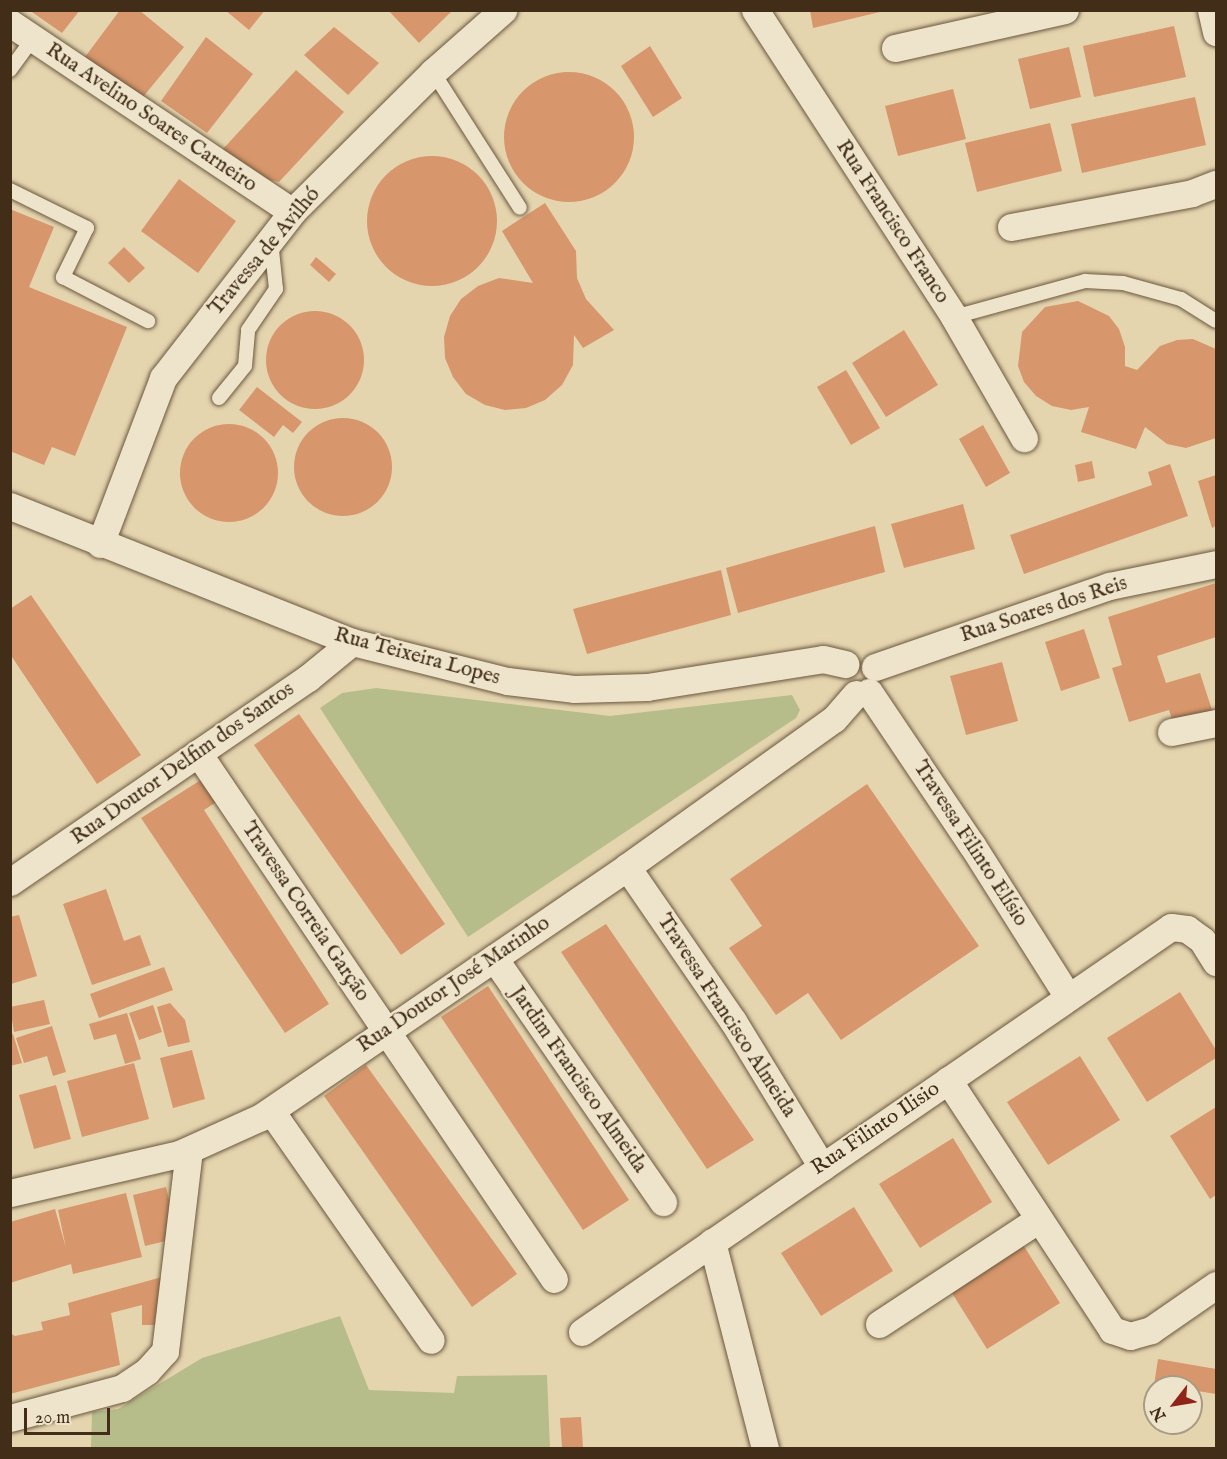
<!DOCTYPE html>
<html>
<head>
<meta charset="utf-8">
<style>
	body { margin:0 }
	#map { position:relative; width:1227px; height:1459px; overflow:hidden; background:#e5d5af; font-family:"IM FELL English",serif }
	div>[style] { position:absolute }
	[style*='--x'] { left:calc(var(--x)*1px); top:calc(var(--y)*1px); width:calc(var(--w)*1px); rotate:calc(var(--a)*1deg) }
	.green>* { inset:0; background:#b6bd8a }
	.building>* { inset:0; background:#d7966b }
	.round { border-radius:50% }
	.roads { filter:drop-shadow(0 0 2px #6b583e) drop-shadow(0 0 2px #6b583e) }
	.lane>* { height:14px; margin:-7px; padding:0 7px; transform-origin:7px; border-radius:7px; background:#eee4cb }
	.street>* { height:27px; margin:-13.5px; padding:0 13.5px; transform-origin:13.5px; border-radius:13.5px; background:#eee4cb }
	span { translate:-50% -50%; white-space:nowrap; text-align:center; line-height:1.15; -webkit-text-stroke:4.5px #eee4cb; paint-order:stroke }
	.street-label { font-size:21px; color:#422e18 }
	.frame { position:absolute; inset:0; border:12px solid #422e18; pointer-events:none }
	.north { position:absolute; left:1143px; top:1375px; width:60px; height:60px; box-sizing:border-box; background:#eee4cb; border:2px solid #a99b83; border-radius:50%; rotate:239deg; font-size:16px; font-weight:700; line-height:24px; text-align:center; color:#422e18 }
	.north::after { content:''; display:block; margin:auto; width:21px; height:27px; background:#8f2418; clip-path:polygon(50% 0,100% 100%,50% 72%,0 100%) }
	.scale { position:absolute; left:24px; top:1408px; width:86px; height:27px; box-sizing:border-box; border:3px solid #422e18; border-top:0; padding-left:8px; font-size:18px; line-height:21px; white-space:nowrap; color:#422e18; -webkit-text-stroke:4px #eee4cb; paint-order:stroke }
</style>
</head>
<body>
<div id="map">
	<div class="green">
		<i style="clip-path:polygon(376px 688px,610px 716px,792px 695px,800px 710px,796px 718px,468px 937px,320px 708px,342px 693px)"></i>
		<i style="clip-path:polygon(340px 1316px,369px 1390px,454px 1393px,457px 1376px,547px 1375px,550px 1448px,91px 1448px,92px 1412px,118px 1409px,202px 1358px)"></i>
	</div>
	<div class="building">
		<i style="clip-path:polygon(29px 10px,80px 10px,62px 33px)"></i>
		<i style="clip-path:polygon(120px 10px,139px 10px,184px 47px,143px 97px,85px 57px)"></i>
		<i style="clip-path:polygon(225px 10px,265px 10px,249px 30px)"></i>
		<i style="clip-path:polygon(388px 10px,453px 10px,419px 43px)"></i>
		<i style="clip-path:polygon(810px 10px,884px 10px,884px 11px,813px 28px)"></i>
		<i style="clip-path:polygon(1174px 26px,1186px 77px,1094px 97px,1083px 46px)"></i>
		<i style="clip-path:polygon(334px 27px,379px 63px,348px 95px,304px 55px)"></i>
		<i style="clip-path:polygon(206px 37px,253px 74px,207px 133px,161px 101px)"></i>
		<i style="clip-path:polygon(650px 46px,682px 98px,653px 117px,621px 66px)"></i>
		<i style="clip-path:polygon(1069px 47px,1081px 97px,1030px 109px,1018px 59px)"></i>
		<i style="clip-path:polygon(296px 70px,344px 112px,279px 182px,266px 179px,222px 150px)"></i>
		<i class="round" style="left:504px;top:72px;width:130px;height:130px"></i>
		<i style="clip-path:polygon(953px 89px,966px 139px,898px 156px,885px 106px)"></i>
		<i style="clip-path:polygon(1195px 97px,1206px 145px,1082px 173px,1071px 124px)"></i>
		<i style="clip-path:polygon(1050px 123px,1062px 171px,977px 192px,965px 143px)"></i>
		<i class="round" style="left:367px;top:156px;width:130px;height:130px"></i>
		<i style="clip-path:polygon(179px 179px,236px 221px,198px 273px,141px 231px)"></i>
		<i style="clip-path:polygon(545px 203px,576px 251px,577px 278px,586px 299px,614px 330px,583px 348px,574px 335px,573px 365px,562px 385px,545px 400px,526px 408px,505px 410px,485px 405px,466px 394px,453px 377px,445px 358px,444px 337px,450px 316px,461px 299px,478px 286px,499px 278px,533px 283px,502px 231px)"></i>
		<i style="clip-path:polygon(10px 209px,54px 227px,29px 287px,127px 327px,75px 456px,52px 447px,44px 465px,10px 451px)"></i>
		<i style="clip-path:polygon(124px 247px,145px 268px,129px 283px,108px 263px)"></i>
		<i style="clip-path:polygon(316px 257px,336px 274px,329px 282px,310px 265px)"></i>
		<i style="clip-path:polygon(1078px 301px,1109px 316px,1119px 329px,1125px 347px,1125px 366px,1137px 370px,1160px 346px,1177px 340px,1193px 339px,1216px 349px,1216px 438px,1186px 448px,1167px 444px,1145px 427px,1136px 449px,1081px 432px,1089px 407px,1071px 410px,1052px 406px,1036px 396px,1024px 382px,1018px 366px,1022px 332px,1045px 307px)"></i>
		<i class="round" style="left:266px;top:311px;width:98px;height:98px"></i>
		<i style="clip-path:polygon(904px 330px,938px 385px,886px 417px,852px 363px)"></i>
		<i style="clip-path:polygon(846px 370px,880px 428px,851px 445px,817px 387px)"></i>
		<i style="clip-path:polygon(257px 387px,302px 422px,293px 433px,283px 425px,274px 437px,239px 410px)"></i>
		<i class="round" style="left:294px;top:418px;width:98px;height:98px"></i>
		<i class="round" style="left:180px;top:424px;width:98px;height:98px"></i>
		<i style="clip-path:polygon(983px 425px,1010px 473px,986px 487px,959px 439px)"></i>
		<i style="clip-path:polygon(1092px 461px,1095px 478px,1078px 482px,1075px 465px)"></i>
		<i style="clip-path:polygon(1170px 464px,1188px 516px,1024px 574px,1010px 535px,1152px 485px,1148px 472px)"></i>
		<i style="clip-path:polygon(1216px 475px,1216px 526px,1212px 528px,1198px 481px)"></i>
		<i style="clip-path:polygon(963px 504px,975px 549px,904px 568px,891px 524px)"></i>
		<i style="clip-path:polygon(875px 526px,885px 572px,738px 613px,726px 568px)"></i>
		<i style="clip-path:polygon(721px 570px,731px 615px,587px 654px,573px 609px)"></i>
		<i style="clip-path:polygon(1216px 583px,1216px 637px,1157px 656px,1166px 683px,1200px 673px,1213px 713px,1174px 725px,1169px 710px,1129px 722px,1112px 668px,1122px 665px,1108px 617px)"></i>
		<i style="clip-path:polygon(31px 595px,141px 755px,97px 784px,10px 654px,10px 609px)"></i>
		<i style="clip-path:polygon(1084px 629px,1100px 678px,1061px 691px,1045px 642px)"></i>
		<i style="clip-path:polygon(1002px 662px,1018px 721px,966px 735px,950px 676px)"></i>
		<i style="clip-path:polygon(299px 714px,445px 924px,401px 955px,254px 745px)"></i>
		<i style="clip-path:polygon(207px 776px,221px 799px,204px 810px,329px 1004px,285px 1033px,141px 818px)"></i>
		<i style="clip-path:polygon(867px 784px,979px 946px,841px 1040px,808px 993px,776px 1015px,729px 948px,762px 926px,730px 879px)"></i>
		<i style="clip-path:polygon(106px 889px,124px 941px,140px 935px,151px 965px,92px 985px,63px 904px)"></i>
		<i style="clip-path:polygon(19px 915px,37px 976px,11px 984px,10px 917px)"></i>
		<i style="clip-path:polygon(606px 924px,754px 1140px,707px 1169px,561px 952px)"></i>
		<i style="clip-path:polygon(164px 967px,173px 990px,99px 1018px,90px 994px)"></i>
		<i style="clip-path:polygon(488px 986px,629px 1200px,583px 1230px,441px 1017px)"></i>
		<i style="clip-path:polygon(1180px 992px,1216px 1050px,1216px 1058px,1147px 1102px,1107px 1038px)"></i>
		<i style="clip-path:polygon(44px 1000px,50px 1024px,14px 1032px,10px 1007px)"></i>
		<i style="clip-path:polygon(170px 1003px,185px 1020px,190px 1042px,168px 1047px,157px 1007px)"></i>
		<i style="clip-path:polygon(153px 1005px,162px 1032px,139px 1040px,129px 1013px)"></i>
		<i style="clip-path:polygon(127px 1013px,141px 1059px,125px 1064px,116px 1034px,94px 1040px,89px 1024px)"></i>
		<i style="clip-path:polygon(52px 1026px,66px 1072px,53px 1076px,47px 1056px,24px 1063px,16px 1038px)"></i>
		<i style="clip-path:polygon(13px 1034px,22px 1063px,10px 1066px,10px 1035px)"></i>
		<i style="clip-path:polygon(192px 1050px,205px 1099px,173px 1108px,160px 1058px)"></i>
		<i style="clip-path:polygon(1080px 1056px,1120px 1120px,1048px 1165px,1007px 1102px)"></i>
		<i style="clip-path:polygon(134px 1063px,149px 1119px,82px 1137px,67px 1081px)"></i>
		<i style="clip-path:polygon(366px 1065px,517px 1274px,472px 1307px,324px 1096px)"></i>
		<i style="clip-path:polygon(56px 1085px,71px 1139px,34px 1149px,19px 1095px)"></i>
		<i style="clip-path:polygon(1216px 1107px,1216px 1195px,1210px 1199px,1170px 1136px)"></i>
		<i style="clip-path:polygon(953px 1138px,992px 1202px,920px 1248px,879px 1184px)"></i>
		<i style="clip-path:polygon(166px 1187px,178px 1238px,145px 1246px,133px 1195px)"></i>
		<i style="clip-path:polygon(126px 1193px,142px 1257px,73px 1274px,71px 1264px,10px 1283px,10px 1222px,55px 1209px,66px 1248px,58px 1210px)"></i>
		<i style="clip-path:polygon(854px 1207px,893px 1271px,821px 1316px,781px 1253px)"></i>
		<i style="clip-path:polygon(1020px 1240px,1060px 1303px,987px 1349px,947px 1285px)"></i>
		<i style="clip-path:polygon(162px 1277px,159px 1325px,142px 1325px,142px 1305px,111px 1313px,120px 1365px,10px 1394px,10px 1333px,15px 1336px,43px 1330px,41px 1322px,70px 1315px,68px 1303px)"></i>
		<i style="clip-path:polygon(1158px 1359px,1216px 1369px,1216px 1394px,1191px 1390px,1191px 1387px,1154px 1385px)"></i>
		<i style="clip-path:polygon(581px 1417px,583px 1448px,562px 1448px,560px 1418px)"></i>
	</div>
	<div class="roads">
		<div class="lane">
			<i style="--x:10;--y:70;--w:39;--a:-54"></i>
			<i style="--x:433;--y:72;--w:161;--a:57.4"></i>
			<i style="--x:10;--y:190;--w:86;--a:26.3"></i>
			<i style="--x:87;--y:228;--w:55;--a:116.1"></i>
			<i style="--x:63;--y:277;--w:96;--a:27.4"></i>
			<i style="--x:954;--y:317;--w:136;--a:-15.4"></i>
			<i style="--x:1085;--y:281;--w:38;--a:3"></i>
			<i style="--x:1123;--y:283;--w:60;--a:15.4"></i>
			<i style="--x:1181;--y:299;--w:41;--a:32.2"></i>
			<i style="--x:219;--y:398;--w:41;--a:-50.9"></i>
			<i style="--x:245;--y:366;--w:36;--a:-85"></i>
			<i style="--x:248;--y:330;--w:50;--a:-55.7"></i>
			<i style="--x:276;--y:289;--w:48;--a:-95.9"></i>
		</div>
		<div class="street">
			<i style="--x:755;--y:10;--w:366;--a:57"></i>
			<i style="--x:954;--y:317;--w:140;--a:60"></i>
			<i style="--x:1211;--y:10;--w:23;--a:77"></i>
			<i style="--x:10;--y:23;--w:339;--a:33.8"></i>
			<i style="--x:895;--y:48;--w:174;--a:-12.6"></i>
			<i style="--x:1011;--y:227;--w:184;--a:-10.6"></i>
			<i style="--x:1192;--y:193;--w:26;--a:-21"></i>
			<i style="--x:10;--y:506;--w:368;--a:21.7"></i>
			<i style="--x:352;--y:642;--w:160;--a:14.1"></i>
			<i style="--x:507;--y:681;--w:67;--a:6.8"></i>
			<i style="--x:574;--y:689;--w:73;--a:-1.6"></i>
			<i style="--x:647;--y:687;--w:178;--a:-9"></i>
			<i style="--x:823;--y:659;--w:23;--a:13"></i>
			<i style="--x:100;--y:544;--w:178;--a:-69.2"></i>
			<i style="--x:163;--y:378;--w:210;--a:-52.1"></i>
			<i style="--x:292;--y:212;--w:199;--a:-44.8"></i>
			<i style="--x:433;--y:72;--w:94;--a:-41.5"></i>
			<i style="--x:875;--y:667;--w:248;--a:-19.1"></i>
			<i style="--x:1109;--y:586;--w:109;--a:-11.6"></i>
			<i style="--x:869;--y:692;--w:184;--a:56.1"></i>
			<i style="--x:972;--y:845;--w:180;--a:57.7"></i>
			<i style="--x:1171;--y:732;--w:46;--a:-11.3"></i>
			<i style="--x:198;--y:753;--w:635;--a:55.91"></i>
			<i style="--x:627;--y:867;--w:187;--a:55.5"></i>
			<i style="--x:733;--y:1021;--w:171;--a:58.6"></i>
			<i style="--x:10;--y:882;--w:361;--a:-34.4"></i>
			<i style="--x:308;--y:678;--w:57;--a:-39.3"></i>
			<i style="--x:494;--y:958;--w:297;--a:55.3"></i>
			<i style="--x:948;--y:1080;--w:299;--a:56.7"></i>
			<i style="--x:1112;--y:1330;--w:19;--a:18"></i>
			<i style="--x:1130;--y:1336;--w:22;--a:-16"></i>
			<i style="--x:1151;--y:1330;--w:79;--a:-34.7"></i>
			<i style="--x:271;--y:1111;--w:279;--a:55.1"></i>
			<i style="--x:10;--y:1193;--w:173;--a:-13"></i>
			<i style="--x:179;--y:1154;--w:90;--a:-24.3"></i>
			<i style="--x:261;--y:1117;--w:443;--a:-34.3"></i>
			<i style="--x:627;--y:867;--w:254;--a:-35.6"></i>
			<i style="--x:834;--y:719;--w:33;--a:-49"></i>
			<i style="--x:712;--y:1242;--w:213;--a:75.6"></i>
			<i style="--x:879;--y:1324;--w:191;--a:-33.3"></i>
			<i style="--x:582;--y:1332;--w:715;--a:-34.51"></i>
			<i style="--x:1171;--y:927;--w:16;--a:7"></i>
			<i style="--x:1187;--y:929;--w:19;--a:36"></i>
			<i style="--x:1202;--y:940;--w:26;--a:58"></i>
			<i style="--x:10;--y:1418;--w:116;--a:-15"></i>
			<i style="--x:122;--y:1388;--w:30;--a:-34"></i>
			<i style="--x:147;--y:1371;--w:27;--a:-48"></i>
			<i style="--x:165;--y:1351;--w:201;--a:-83.2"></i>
		</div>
	</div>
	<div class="street-label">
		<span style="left:151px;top:118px;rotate:34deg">Rua Avelino Soares Carneiro</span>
		<span style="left:892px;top:222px;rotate:57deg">Rua Francisco Franco</span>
		<span style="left:265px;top:252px;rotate:-50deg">Travessa de Avilhó</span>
		<span style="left:1044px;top:610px;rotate:-18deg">Rua Soares dos Reis</span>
		<span style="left:417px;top:657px;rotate:15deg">Rua Teixeira Lopes</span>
		<span style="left:183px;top:764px;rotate:-35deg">Rua Doutor Delfim dos Santos</span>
		<span style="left:970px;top:844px;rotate:57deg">Travessa Filinto Elísio</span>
		<span style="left:305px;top:912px;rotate:56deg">Travessa Correia Garção</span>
		<span style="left:454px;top:985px;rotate:-34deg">Rua Doutor José Marinho</span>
		<span style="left:726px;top:1016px;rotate:57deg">Travessa Francisco Almeida</span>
		<span style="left:578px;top:1080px;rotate:55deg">Jardim Francisco Almeida</span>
		<span style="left:876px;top:1129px;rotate:-34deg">Rua Filinto Ilisio</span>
	</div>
	<div class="frame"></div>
	<div class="north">N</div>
	<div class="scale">20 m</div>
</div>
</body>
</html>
